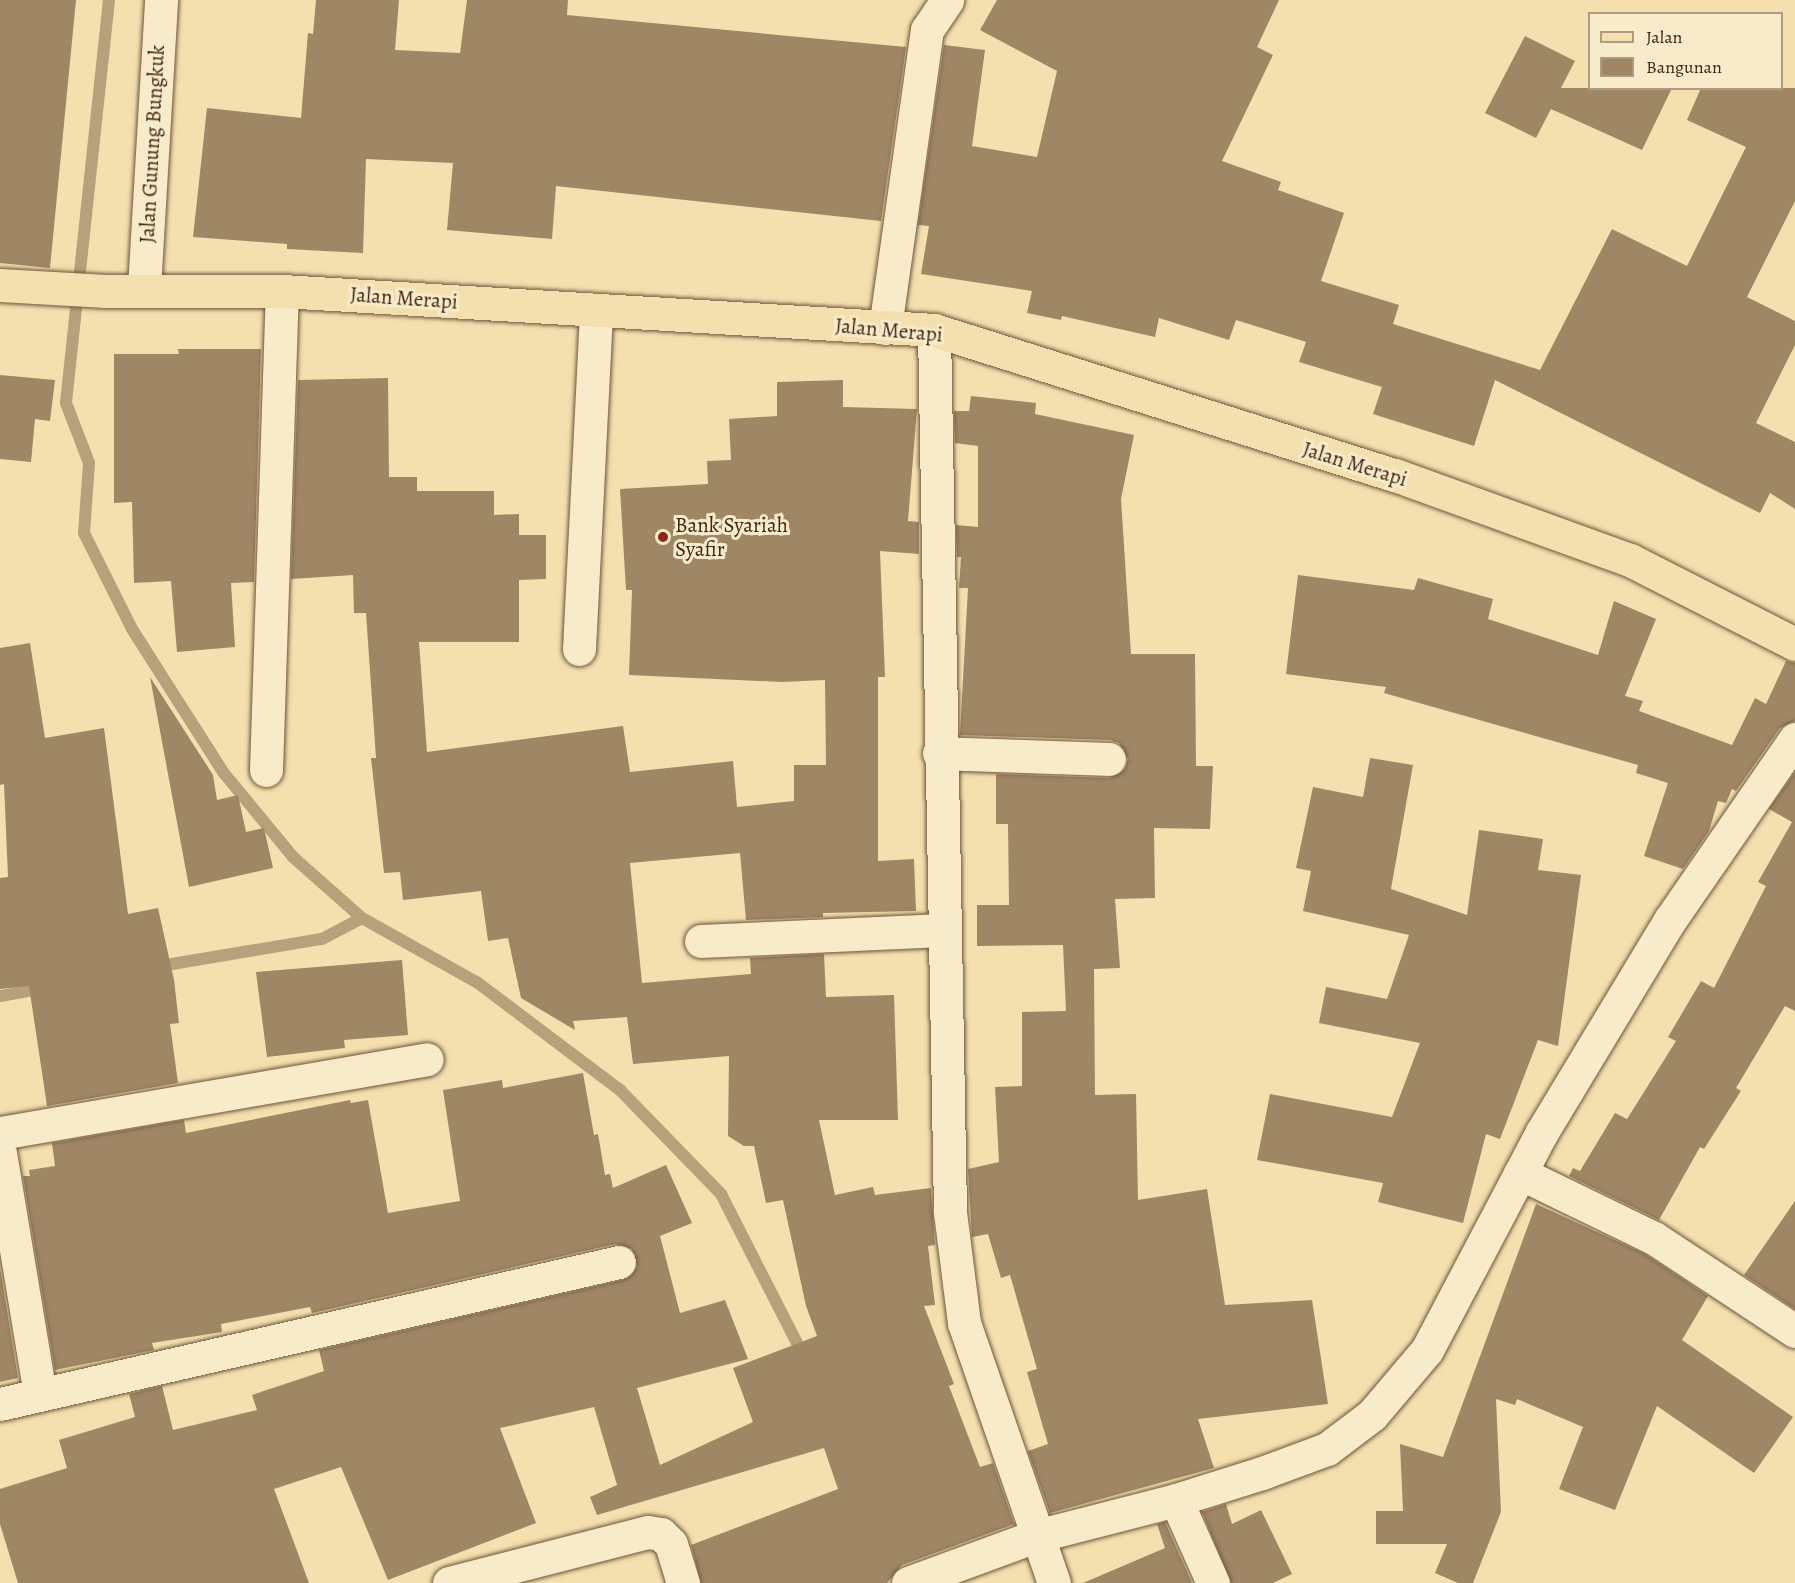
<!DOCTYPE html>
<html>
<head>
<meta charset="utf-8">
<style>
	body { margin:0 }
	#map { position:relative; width:1795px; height:1583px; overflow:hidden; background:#f3e0ae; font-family:Alegreya,serif }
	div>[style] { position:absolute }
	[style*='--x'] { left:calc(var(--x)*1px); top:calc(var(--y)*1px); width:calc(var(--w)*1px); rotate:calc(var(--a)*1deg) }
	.stream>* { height:12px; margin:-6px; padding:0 6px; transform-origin:6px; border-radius:6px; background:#b7a07a }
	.building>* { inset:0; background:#9f8664 }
	.roads { filter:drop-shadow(0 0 2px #6f533a) drop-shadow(0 0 2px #6f533a) }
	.minor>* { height:33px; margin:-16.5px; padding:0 16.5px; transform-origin:16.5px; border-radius:16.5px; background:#f7ebca }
	.major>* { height:33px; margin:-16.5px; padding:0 16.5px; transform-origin:16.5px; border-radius:16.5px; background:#f3e0ae }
	.dots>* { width:16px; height:16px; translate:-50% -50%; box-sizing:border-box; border:3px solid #f7ebca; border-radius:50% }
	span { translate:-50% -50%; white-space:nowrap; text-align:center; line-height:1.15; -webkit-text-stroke:6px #f7ebca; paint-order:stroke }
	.street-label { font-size:21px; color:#432414 }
	.poi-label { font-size:21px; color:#432414 }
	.left { translate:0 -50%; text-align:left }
	.legend { position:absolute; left:1588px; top:12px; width:195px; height:78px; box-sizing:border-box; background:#f7ebca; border:2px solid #af9b81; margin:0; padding:8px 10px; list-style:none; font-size:18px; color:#432414 }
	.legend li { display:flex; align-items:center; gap:12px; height:30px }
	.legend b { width:30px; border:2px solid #af9b81 }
</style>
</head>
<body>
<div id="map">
	<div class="stream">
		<i style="--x:109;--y:0;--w:405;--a:96.1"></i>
		<i style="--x:66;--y:403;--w:64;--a:69"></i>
		<i style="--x:89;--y:463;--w:70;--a:94.1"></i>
		<i style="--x:84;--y:533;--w:107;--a:63.4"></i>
		<i style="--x:132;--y:629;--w:169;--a:57.5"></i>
		<i style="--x:223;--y:772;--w:110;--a:50.5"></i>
		<i style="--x:293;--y:857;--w:92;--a:41.5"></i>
		<i style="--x:362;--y:918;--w:133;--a:29.3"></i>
		<i style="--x:478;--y:983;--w:178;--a:37"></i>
		<i style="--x:620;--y:1090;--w:145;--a:45.8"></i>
		<i style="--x:721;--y:1194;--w:185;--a:63"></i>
		<i style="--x:154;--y:967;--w:170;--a:-9.5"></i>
		<i style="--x:322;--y:939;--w:45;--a:-27.7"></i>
		<i style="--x:0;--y:996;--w:47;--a:-9.9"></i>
	</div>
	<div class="building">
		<i style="clip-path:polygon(0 0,76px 0,50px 268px,0 263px)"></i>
		<i style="clip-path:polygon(316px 0,399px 0,395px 50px,460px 53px,467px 0,568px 0,567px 15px,906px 47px,881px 221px,556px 186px,552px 239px,447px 230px,453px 163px,366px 159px,363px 253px,287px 249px,287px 244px,193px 237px,207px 108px,301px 118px,308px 33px,313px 34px)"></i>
		<i style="clip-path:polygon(997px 0,1279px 0,1257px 47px,1273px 55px,1222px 161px,1281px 182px,1278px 190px,1344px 213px,1321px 281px,1399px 305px,1393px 324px,1540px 370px,1612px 229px,1687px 266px,1746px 147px,1687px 120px,1701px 88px,1795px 88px,1795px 201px,1747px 297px,1795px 321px,1795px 345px,1756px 423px,1795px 442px,1795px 509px,1770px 493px,1760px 513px,1495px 380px,1474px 446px,1373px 414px,1382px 387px,1299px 362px,1306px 342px,1236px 320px,1229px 340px,1159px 318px,1155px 337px,1062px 316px,1061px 320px,1027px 313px,1032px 291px,921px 274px,929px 226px,918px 225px,944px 45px,985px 50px,972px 146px,1037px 157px,1057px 71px,980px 30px)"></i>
		<i style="clip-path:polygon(1525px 36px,1575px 61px,1561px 88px,1672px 88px,1642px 150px,1551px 109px,1536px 138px,1485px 113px)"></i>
		<i style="clip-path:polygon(178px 349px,261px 349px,254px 582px,231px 583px,235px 647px,177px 652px,171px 581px,134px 583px,132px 502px,114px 503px,114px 354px,179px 354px)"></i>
		<i style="clip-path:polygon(0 375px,55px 380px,50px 421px,35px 419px,31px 462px,0 459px)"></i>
		<i style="clip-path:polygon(388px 378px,389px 477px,417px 477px,417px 491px,494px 491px,494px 515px,519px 514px,519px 535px,546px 535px,546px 579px,519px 580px,519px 642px,419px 642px,427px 752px,623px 726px,630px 772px,733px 761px,737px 807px,794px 801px,794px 765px,826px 765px,825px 680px,782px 682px,629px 675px,632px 590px,626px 590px,620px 489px,708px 484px,707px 461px,731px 460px,729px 419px,777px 416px,777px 382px,843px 380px,843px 407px,917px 409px,908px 521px,919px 522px,919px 554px,880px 551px,885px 677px,878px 677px,878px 861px,914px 859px,916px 911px,823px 913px,823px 917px,746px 920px,740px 853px,630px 863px,642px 983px,751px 974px,750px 958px,824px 954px,826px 997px,894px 995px,898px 1120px,819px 1120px,835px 1195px,873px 1187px,875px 1195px,931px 1188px,935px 1245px,928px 1246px,935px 1305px,924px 1306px,954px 1384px,949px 1386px,980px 1467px,993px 1463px,1014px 1524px,902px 1565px,887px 1583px,701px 1583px,691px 1545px,838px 1489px,824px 1448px,597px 1515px,590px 1497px,617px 1485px,594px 1407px,500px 1428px,536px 1523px,388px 1580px,341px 1467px,274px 1489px,309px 1583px,18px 1583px,0 1524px,0 1489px,67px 1468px,59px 1440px,135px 1417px,129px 1394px,162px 1386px,173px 1430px,257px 1410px,252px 1395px,324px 1371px,319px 1350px,623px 1280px,637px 1267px,632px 1249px,615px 1244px,312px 1313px,310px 1307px,221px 1324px,222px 1332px,152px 1343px,154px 1350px,55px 1370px,23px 1176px,30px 1176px,29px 1170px,55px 1166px,52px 1143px,184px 1120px,186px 1133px,350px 1100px,351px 1103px,368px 1100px,388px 1213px,460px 1201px,443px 1090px,502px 1080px,503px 1088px,583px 1073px,594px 1135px,598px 1134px,605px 1175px,610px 1174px,613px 1188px,666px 1165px,692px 1223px,660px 1236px,680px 1313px,725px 1300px,748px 1359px,637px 1388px,660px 1465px,753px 1422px,733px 1368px,817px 1336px,806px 1306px,783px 1200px,766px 1203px,754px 1146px,744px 1146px,728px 1136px,729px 1056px,633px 1064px,627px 1017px,573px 1021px,575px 1030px,521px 998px,508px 938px,488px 941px,481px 891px,403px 900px,400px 872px,384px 873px,371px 758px,376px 758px,366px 613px,354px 613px,353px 575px,291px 579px,298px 380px)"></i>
		<i style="clip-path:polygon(971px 396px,1036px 403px,1035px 414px,1134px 435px,1121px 499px,1131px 654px,1195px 654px,1196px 766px,1213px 766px,1210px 829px,1154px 828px,1155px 898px,1115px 899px,1120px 968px,1094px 969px,1095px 1095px,1136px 1094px,1138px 1200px,1207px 1189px,1225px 1305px,1312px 1300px,1328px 1404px,1198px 1419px,1214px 1468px,1050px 1513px,1028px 1451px,1048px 1444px,1027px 1372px,1037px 1369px,1010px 1275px,1001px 1278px,988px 1234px,972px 1237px,968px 1169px,999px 1162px,995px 1087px,1022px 1086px,1022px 1012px,1066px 1011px,1063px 945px,977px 946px,977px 905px,1009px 905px,1008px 824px,996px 824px,996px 774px,1109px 778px,1125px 769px,1128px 759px,1119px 743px,1110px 740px,960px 735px,968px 588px,959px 588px,961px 557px,957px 557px,956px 525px,978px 527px,978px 446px,955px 443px,954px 411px,969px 411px)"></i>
		<i style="clip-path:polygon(1298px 575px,1414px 590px,1418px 578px,1493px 599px,1488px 619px,1598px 655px,1614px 601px,1656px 619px,1625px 696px,1643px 701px,1639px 711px,1732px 745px,1755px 698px,1766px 704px,1786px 661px,1795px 663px,1795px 721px,1780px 728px,1736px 791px,1732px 789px,1726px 803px,1718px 801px,1709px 831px,1683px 869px,1644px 856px,1668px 783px,1636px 773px,1638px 765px,1384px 693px,1386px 687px,1286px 674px)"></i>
		<i style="clip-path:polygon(30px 643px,45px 738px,104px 728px,128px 914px,158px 908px,174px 980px,179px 1023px,170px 1024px,178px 1083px,47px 1106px,29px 986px,0 989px,0 878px,8px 877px,4px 784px,0 785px,0 648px)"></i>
		<i style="clip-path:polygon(150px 677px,213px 775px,217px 800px,238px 795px,246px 832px,264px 828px,273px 868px,189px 887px)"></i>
		<i style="clip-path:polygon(1370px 758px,1413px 765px,1391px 889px,1467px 915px,1479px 830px,1543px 839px,1538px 870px,1581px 875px,1558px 1046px,1538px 1040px,1500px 1139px,1486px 1134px,1463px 1223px,1378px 1202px,1383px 1183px,1257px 1160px,1270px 1094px,1392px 1117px,1420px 1043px,1319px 1023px,1326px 987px,1387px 999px,1409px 935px,1303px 911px,1311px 871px,1296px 868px,1313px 787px,1363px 797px)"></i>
		<i style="clip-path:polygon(1795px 772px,1795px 1011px,1785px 1006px,1736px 1088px,1741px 1091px,1704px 1149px,1700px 1147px,1659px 1220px,1569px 1176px,1573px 1168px,1580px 1171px,1615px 1113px,1627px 1119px,1676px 1041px,1668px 1037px,1701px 981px,1714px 988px,1766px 886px,1758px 882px,1792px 822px,1769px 809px)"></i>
		<i style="clip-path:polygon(402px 960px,408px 1035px,344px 1040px,345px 1048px,267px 1057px,256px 972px)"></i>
		<i style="clip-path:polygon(1795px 1201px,1795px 1309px,1744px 1275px)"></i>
		<i style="clip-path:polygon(1536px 1204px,1645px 1254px,1708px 1296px,1682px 1340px,1793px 1417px,1754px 1473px,1657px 1406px,1615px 1510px,1559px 1489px,1583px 1427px,1517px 1399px,1515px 1405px,1496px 1399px,1501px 1512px,1473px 1583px,1458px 1583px,1435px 1573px,1447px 1544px,1376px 1544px,1376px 1511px,1403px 1511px,1400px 1444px,1443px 1457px)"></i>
		<i style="clip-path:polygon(0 1268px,18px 1378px,0 1382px)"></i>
		<i style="clip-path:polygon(1226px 1504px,1232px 1524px,1261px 1510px,1292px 1574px,1273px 1583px,1231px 1583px,1202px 1512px)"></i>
		<i style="clip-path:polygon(1165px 1522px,1192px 1583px,1083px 1583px,1165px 1548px,1157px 1524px)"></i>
	</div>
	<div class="roads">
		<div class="minor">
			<i style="--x:144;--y:288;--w:289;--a:-86.6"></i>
			<i style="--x:885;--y:328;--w:301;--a:-82"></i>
			<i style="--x:927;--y:30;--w:36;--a:-56"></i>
			<i style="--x:934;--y:330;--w:882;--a:88.96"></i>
			<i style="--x:950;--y:1212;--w:112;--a:82.8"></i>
			<i style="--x:964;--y:1323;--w:275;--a:70.9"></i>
			<i style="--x:579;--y:649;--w:339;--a:-87.1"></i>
			<i style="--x:939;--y:753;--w:170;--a:2"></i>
			<i style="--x:266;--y:770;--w:479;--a:-88.1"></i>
			<i style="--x:701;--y:941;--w:242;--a:-2.6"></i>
			<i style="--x:0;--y:1133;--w:433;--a:-9.8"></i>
			<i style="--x:0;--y:1153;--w:244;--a:80.6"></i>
			<i style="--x:1520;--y:1173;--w:149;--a:25.9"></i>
			<i style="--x:1654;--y:1238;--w:169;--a:33.4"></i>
			<i style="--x:0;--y:1404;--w:635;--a:-12.92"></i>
			<i style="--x:1176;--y:1500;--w:91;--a:66"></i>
			<i style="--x:449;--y:1583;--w:205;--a:-14.4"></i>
			<i style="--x:648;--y:1532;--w:13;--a:9"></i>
			<i style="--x:661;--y:1534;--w:14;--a:45"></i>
			<i style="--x:671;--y:1544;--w:41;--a:72.9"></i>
			<i style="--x:908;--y:1583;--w:136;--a:-20.2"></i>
			<i style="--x:1036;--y:1536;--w:145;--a:-14.4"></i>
			<i style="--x:1176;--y:1500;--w:90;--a:-17.4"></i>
			<i style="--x:1262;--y:1473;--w:69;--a:-20.3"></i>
			<i style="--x:1327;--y:1449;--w:56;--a:-37.1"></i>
			<i style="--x:1372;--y:1415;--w:85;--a:-49.8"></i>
			<i style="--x:1427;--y:1350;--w:246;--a:-62.2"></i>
			<i style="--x:1542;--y:1132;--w:248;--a:-58.9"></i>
			<i style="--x:1670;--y:920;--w:220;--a:-55.4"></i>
		</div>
		<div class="major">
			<i style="--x:0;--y:285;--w:106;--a:3.2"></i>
			<i style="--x:106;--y:291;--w:176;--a:0"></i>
			<i style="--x:282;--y:291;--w:653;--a:3.42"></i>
			<i style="--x:934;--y:330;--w:483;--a:17.5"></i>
			<i style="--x:1395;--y:475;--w:250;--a:19.9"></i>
			<i style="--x:1630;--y:560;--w:185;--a:27"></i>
		</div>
	</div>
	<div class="dots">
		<i style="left:663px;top:537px;background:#8f2418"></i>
	</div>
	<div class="street-label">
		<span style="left:152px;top:144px;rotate:-87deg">Jalan Gunung Bungkuk</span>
		<span style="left:404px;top:298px;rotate:4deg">Jalan Merapi</span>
		<span style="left:889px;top:330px;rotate:5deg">Jalan Merapi</span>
		<span style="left:1355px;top:464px;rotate:17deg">Jalan Merapi</span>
	</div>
	<div class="poi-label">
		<span class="left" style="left:675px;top:537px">Bank Syariah<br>Syafir</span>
	</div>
	<ul class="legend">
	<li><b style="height:8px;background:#f3e0ae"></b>Jalan</li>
	<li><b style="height:16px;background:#9f8664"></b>Bangunan</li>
	</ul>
</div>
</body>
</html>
